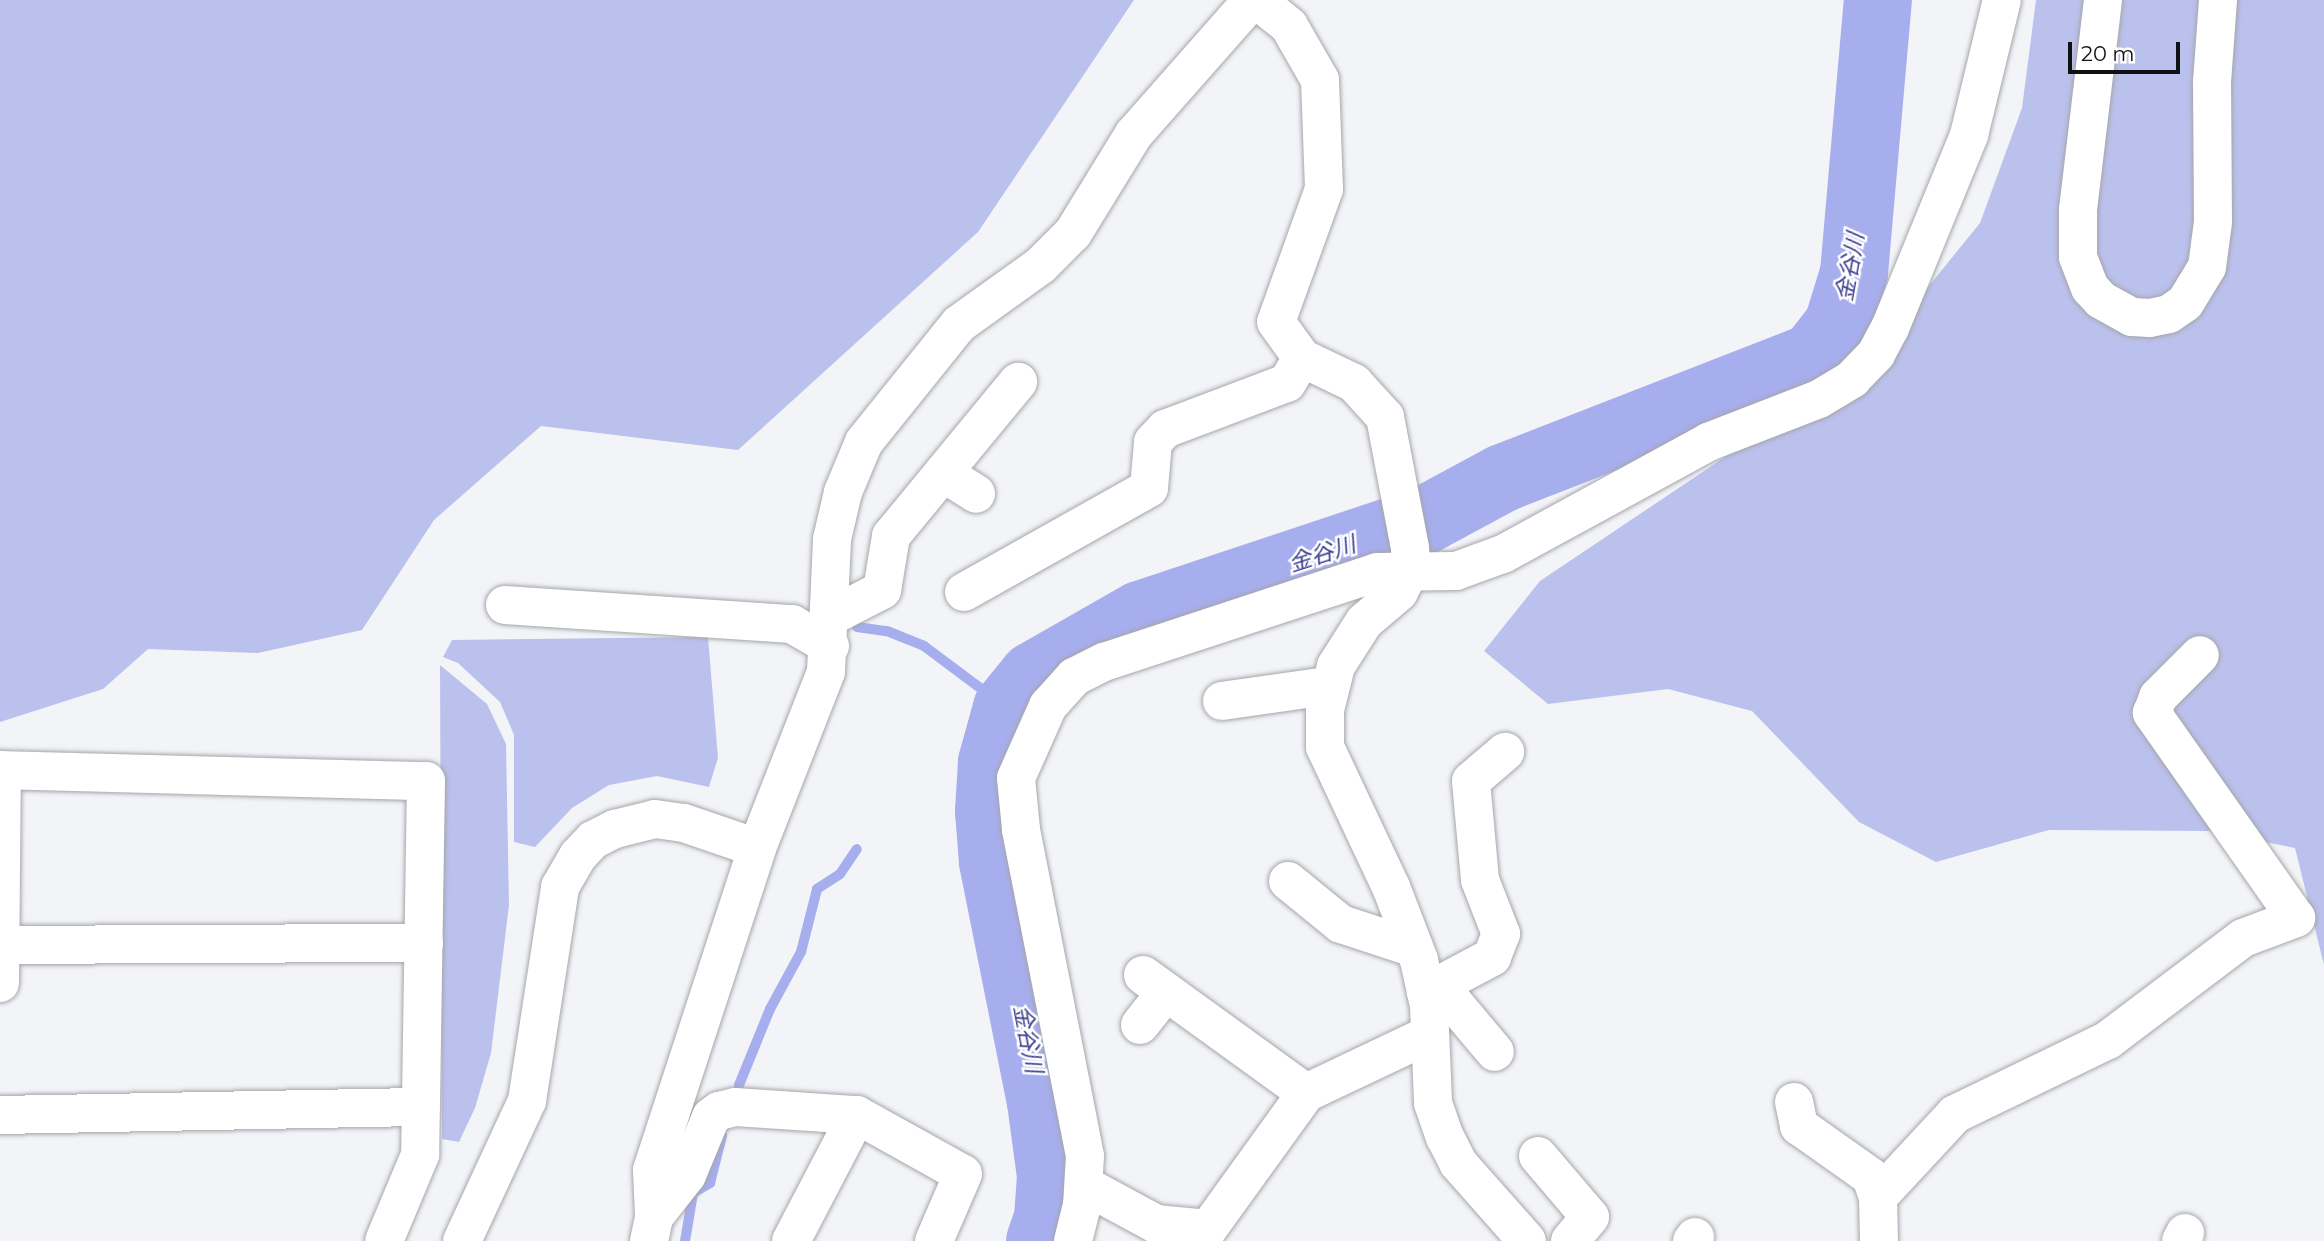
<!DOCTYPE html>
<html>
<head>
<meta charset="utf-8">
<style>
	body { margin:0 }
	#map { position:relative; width:2324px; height:1241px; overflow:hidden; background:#f3f4f8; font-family:Montserrat,"Noto Sans JP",sans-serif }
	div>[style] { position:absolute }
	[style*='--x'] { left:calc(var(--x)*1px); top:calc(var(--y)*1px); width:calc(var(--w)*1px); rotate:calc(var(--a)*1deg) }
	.green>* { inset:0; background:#bbc1ed }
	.stream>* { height:10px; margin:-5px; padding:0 5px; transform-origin:5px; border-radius:5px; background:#a7aeee }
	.river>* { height:68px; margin:-34px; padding:0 34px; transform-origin:34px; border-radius:34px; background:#a7aeee }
	.roads { filter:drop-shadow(0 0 2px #a5a6aa) drop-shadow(0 0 2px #a5a6aa) }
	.street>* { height:38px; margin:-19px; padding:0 19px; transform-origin:19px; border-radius:19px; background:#fff }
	span { translate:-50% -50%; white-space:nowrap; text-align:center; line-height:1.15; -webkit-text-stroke:5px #fff; paint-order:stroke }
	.water-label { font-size:23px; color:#40428d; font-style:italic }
	.scale { position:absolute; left:2068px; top:42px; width:112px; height:32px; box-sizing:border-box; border:4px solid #101112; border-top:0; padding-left:9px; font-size:21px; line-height:24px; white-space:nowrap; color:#101112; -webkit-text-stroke:5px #fff; paint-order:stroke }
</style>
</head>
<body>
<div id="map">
	<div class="green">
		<i style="clip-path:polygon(0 0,1134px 0,978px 232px,738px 450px,541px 426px,434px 520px,362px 630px,258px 653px,148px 649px,103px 689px,0 722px)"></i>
		<i style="clip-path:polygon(2036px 0,2324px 0,2324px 965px,2295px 848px,2209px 831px,2049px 830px,1936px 862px,1859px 822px,1752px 711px,1668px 689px,1548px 704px,1484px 651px,1540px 581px,1868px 361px,1980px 223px,2022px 108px)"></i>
		<i style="clip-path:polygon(708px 637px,718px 758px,709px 787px,657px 776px,609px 785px,572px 808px,535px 847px,514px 842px,514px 735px,500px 702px,458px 663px,443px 657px,452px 640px)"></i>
		<i style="clip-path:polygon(440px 665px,487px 704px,506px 744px,509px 905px,491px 1053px,475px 1108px,459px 1142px,442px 1139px)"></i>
	</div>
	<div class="stream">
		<i style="--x:857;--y:627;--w:30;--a:8"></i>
		<i style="--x:887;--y:631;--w:40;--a:22"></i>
		<i style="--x:924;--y:646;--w:104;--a:36.8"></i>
		<i style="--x:739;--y:1085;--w:82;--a:-67.8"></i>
		<i style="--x:770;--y:1009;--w:65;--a:-61.5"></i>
		<i style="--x:801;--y:952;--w:65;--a:-75.7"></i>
		<i style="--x:817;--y:889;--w:27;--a:-33"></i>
		<i style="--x:840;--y:874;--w:30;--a:-56"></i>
		<i style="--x:685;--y:1241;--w:49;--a:-80.5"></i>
		<i style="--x:693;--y:1193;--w:20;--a:-30"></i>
		<i style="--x:710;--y:1183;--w:49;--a:-75.7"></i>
	</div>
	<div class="river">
		<i style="--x:1040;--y:1241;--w:24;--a:-71"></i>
		<i style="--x:1048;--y:1218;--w:42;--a:-85.9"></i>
		<i style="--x:1051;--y:1176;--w:75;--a:-97.7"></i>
		<i style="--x:1041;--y:1102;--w:245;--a:-101.3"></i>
		<i style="--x:993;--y:862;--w:51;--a:-94.5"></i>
		<i style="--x:989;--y:811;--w:49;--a:-86.5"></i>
		<i style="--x:992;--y:762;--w:56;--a:-74.5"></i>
		<i style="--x:1007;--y:708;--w:41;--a:-50.9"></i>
		<i style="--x:1033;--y:676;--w:123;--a:-29.7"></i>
		<i style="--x:1140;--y:615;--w:300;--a:-18.4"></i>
		<i style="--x:1425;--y:520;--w:89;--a:-28.3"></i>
		<i style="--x:1503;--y:478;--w:333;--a:-21.3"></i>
		<i style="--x:1813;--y:357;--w:41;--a:-52"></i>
		<i style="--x:1838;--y:325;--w:54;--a:-72.9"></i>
		<i style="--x:1854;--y:273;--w:274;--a:-85"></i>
	</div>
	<div class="roads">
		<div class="street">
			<i style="--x:1257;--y:0;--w:41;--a:39.1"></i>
			<i style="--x:1289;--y:26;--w:62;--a:60.1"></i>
			<i style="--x:1320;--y:80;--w:109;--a:87.9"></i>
			<i style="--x:1324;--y:189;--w:141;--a:109.8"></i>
			<i style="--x:1276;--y:322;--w:44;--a:54.2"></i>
			<i style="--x:1302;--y:358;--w:58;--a:25.7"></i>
			<i style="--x:1354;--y:383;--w:46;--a:47.6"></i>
			<i style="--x:1385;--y:417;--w:133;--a:79.2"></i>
			<i style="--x:1410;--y:548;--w:20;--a:87"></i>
			<i style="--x:1411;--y:568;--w:27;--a:117"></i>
			<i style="--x:1399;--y:592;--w:46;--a:139.4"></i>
			<i style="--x:1364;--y:622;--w:52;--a:122.5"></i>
			<i style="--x:1336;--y:666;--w:45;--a:104"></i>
			<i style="--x:1325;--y:710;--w:37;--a:90"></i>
			<i style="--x:1325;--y:747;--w:155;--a:64.8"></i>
			<i style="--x:1391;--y:887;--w:78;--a:69"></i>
			<i style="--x:1419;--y:960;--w:47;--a:77.7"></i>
			<i style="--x:1429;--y:1006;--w:97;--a:87.6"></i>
			<i style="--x:1433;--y:1103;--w:36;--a:71"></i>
			<i style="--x:1445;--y:1137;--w:29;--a:63"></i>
			<i style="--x:1458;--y:1163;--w:104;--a:48.5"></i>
			<i style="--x:2103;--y:0;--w:210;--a:96.8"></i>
			<i style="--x:2078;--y:209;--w:48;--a:90"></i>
			<i style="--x:2078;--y:257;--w:33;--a:69"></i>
			<i style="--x:2090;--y:288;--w:16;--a:47"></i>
			<i style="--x:2101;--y:300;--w:35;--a:29"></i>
			<i style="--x:2132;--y:317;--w:18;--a:3"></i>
			<i style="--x:2150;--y:318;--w:19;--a:-12"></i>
			<i style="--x:2169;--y:314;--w:19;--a:-35"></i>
			<i style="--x:2185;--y:303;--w:42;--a:-58.6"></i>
			<i style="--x:2207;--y:267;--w:45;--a:-82.4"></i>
			<i style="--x:2213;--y:222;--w:140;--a:-90.4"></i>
			<i style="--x:2212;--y:82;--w:82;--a:-85.8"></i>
			<i style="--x:943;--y:473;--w:39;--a:32"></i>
			<i style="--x:964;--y:592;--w:212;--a:-29.3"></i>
			<i style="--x:1149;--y:488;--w:46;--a:-85"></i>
			<i style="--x:1153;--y:442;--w:18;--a:-47"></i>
			<i style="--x:1165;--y:429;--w:130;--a:-20.7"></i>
			<i style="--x:1287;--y:383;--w:29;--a:-59"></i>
			<i style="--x:505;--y:605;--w:288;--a:3.8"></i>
			<i style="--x:792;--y:624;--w:44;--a:30.1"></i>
			<i style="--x:830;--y:617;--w:59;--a:-27.4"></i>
			<i style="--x:882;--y:590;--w:55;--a:-80.5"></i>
			<i style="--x:891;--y:536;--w:200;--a:-50.5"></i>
			<i style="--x:1222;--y:701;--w:107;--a:-8.1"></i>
			<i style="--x:0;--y:770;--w:426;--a:1.5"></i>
			<i style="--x:426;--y:781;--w:374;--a:90.9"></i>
			<i style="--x:420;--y:1155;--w:93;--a:112.7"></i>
			<i style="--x:1288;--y:881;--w:68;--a:39.1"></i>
			<i style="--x:1341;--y:924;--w:77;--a:18.2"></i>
			<i style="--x:0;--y:945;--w:424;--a:-0.3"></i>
			<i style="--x:1143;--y:975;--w:201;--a:35.9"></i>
			<i style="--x:0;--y:983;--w:213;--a:-89.5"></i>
			<i style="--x:1426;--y:992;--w:75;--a:-27.9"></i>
			<i style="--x:1492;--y:957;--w:25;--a:-69"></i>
			<i style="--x:1501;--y:934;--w:58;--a:-111.3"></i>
			<i style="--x:1480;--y:880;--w:99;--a:-95.2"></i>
			<i style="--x:1471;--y:781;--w:45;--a:-40.5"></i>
			<i style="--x:1426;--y:992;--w:29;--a:20"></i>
			<i style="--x:1453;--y:1002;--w:65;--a:50"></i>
			<i style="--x:1140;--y:1025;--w:42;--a:-51.8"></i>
			<i style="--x:1794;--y:1102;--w:25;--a:78"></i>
			<i style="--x:1799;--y:1126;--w:88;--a:35.3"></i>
			<i style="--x:1871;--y:1177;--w:21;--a:71"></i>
			<i style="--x:0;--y:1115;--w:421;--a:-1.1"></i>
			<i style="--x:1538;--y:1156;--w:80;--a:49.6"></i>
			<i style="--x:1590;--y:1217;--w:31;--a:130"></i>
			<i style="--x:1084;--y:1185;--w:82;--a:28.4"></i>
			<i style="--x:1156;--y:1224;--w:52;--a:5.5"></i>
			<i style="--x:1208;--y:1229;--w:168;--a:-54.2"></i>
			<i style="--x:1306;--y:1093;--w:137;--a:-25.4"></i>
			<i style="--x:654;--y:1217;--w:53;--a:-51.8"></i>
			<i style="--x:687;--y:1175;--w:63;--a:-67.5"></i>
			<i style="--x:711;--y:1117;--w:10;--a:-37"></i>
			<i style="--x:719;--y:1111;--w:16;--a:-14"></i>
			<i style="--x:735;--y:1107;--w:122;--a:3.8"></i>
			<i style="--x:857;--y:1115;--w:121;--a:29.1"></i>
			<i style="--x:963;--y:1174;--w:73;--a:113.4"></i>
			<i style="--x:462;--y:1241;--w:154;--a:-65.1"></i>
			<i style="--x:527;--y:1101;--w:217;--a:-81.2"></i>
			<i style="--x:560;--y:887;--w:36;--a:-60"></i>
			<i style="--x:578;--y:856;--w:22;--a:-47"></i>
			<i style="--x:593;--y:840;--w:25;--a:-27"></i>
			<i style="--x:615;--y:829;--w:41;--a:-14"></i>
			<i style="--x:655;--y:819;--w:29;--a:8"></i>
			<i style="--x:684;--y:823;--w:77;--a:18.9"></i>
			<i style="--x:649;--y:1241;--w:25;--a:-78"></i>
			<i style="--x:654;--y:1217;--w:47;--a:-92.4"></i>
			<i style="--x:652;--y:1170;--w:339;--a:-71.9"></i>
			<i style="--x:757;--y:848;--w:189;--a:-68.6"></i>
			<i style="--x:826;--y:672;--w:133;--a:-87.4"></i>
			<i style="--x:832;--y:539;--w:48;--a:-76.8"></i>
			<i style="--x:843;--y:492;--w:54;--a:-67.2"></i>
			<i style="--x:864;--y:442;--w:151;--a:-51.2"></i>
			<i style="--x:959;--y:324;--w:101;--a:-35.7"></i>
			<i style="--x:1041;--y:265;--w:45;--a:-45"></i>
			<i style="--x:1073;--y:233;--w:116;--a:-58.4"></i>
			<i style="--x:1134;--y:134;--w:179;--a:-48.6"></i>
			<i style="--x:791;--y:1241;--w:142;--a:-62.4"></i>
			<i style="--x:1073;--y:1241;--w:36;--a:-76"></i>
			<i style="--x:1082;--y:1206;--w:50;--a:-86.6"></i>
			<i style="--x:1085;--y:1156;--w:333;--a:-101.1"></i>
			<i style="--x:1021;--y:829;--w:51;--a:-95.6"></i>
			<i style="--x:1016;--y:778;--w:79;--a:-66"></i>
			<i style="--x:1048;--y:706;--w:39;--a:-48"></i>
			<i style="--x:1074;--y:677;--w:34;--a:-27"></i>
			<i style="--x:1104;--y:662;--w:287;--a:-18.2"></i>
			<i style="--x:1377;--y:572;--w:79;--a:-0.7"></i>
			<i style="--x:1456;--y:571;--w:50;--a:-19.9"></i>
			<i style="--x:1503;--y:554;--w:234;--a:-28.6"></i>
			<i style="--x:1708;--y:442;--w:119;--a:-21.2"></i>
			<i style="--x:1819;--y:399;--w:39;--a:-31"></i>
			<i style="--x:1852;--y:379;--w:35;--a:-46"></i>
			<i style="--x:1876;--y:354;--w:30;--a:-62"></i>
			<i style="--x:1890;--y:328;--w:209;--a:-67.7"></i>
			<i style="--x:1969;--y:135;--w:139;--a:-76.3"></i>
			<i style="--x:1692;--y:1241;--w:5;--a:-53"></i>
			<i style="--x:1879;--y:1241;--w:44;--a:-91.3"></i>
			<i style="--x:1878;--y:1197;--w:113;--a:-47.1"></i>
			<i style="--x:1955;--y:1114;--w:170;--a:-25.8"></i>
			<i style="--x:2108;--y:1040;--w:169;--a:-37.1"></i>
			<i style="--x:2243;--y:938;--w:57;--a:-20.7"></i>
			<i style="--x:2296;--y:918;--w:251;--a:-125.1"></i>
			<i style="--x:2152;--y:713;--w:17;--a:-69"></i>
			<i style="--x:2158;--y:697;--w:59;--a:-45"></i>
			<i style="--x:2181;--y:1241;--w:9;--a:-63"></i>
		</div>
	</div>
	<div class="water-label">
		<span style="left:1850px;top:267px;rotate:-80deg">金谷川</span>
		<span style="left:1322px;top:554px;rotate:-18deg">金谷川</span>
		<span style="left:1028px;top:1039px;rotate:79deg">金谷川</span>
	</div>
	<div class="scale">20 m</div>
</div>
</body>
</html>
